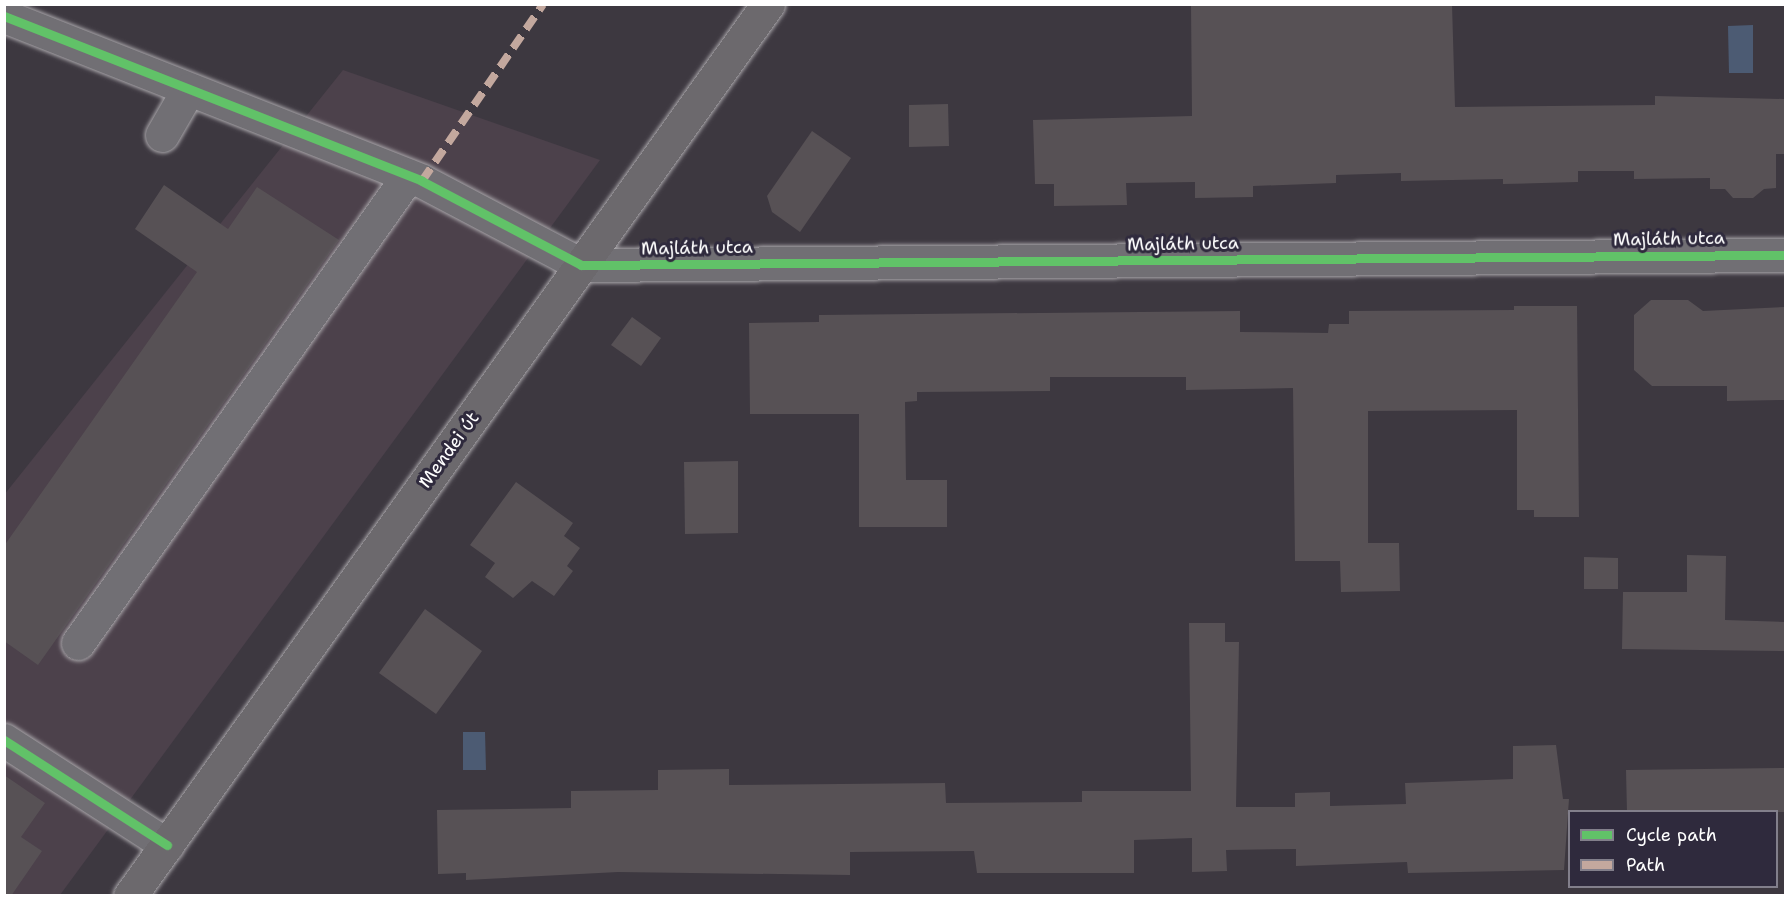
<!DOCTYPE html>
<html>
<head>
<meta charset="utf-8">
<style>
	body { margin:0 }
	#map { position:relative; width:1790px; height:900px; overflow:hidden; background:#3d3840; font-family:"Shantell Sans",sans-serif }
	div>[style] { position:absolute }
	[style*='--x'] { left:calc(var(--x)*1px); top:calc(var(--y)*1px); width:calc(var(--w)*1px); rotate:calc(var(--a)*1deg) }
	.built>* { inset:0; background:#4c414b }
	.water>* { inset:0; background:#4c5b73 }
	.building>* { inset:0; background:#575155 }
	.roads { filter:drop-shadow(0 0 2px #a8a5a9) drop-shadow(0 0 2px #a8a5a9) }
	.minor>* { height:33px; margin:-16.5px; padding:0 16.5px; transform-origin:16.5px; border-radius:16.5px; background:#716f74 }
	.major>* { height:33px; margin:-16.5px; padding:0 16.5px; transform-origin:16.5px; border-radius:16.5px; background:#6c696d }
	.quiet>* { height:8px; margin-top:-4px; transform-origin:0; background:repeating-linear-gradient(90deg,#c3a89e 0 15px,transparent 0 23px) }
	.cycleway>* { height:9px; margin:-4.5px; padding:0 4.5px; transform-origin:4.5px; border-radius:4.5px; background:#61c268 }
	span { translate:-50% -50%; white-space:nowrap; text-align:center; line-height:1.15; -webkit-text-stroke:6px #2f2a3d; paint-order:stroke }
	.street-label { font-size:18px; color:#fff }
	.frame { position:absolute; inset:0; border:6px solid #fff; pointer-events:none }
	.legend { position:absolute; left:1568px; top:810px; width:210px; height:78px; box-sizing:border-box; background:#2f2a3d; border:2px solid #827f8b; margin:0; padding:8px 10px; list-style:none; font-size:18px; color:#fff }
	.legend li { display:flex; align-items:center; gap:12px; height:30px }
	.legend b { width:30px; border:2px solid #827f8b }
</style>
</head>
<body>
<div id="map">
	<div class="built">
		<i style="clip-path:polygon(343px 70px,600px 160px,60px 895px,5px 895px,4px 495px)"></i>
	</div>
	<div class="water">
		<i style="clip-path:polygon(1753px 25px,1753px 73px,1729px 73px,1728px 26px)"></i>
		<i style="clip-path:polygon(463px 732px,485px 732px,486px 770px,463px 770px)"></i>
	</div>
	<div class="building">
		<i style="clip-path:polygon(1191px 4px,1452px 4px,1455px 107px,1655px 105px,1655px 96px,1784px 99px,1785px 154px,1776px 154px,1776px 188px,1764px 189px,1753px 198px,1733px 198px,1725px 189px,1710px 189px,1710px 178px,1634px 179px,1634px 171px,1578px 171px,1578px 182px,1503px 184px,1503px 179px,1401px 181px,1401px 173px,1336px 175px,1336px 183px,1253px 186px,1253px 197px,1195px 198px,1195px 182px,1126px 183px,1127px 205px,1054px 206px,1054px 184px,1035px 184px,1033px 120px,1192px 116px)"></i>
		<i style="clip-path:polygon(948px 104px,949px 146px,909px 147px,909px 105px)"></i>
		<i style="clip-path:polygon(812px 131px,851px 158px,800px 232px,772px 212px,767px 196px)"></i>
		<i style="clip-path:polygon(164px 185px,228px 229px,257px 187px,339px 240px,38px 665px,4px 641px,4px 546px,197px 272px,135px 229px)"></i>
		<i style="clip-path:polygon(1651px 300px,1688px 300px,1703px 311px,1785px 307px,1785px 400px,1727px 401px,1727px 386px,1652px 386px,1634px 370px,1634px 315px)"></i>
		<i style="clip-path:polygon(1514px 306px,1577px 306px,1579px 517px,1534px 517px,1534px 510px,1517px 510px,1517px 410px,1368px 411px,1368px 543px,1399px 543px,1400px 591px,1341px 592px,1340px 561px,1295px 561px,1293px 388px,1186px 390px,1186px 377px,1050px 377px,1050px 391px,917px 392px,917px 401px,905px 402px,906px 480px,947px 480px,947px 527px,859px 527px,859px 414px,750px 414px,749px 323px,819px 322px,819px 315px,1240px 311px,1240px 332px,1328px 333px,1329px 324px,1349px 324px,1349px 311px,1514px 310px)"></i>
		<i style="clip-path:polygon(632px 317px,661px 338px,641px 366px,611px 345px)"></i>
		<i style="clip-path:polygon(738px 461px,738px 533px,685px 534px,684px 462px)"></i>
		<i style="clip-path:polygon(516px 482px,573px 523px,564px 536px,580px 548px,567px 566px,573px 571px,554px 596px,532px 581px,513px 598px,485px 577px,495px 563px,470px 545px)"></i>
		<i style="clip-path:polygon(1687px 555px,1726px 556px,1725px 620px,1785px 622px,1785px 651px,1622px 649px,1623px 592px,1687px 592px)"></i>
		<i style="clip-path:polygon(1584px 557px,1618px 558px,1618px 589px,1584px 589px)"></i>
		<i style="clip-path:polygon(425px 609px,482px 651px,436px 714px,379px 673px)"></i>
		<i style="clip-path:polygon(1189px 623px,1225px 623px,1225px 642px,1239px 642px,1236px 807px,1295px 807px,1295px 793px,1330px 792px,1330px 806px,1406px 804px,1405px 783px,1513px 779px,1513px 746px,1556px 745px,1563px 799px,1569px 799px,1564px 870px,1408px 873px,1407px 862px,1296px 866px,1296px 849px,1226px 850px,1227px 871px,1192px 872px,1192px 838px,1134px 840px,1134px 873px,977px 873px,974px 851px,850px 852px,850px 875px,618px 872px,466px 880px,466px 873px,438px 874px,437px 810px,571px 808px,571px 791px,658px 790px,658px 770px,729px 769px,729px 785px,945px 783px,946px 803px,1082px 802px,1082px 791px,1191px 791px)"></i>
		<i style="clip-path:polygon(1785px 768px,1785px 812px,1627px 812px,1626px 770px)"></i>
		<i style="clip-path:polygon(4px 775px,45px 803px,21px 837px,42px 851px,11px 896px,4px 896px)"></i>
	</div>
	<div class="roads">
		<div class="minor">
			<i style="--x:4;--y:16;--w:449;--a:21.5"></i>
			<i style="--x:422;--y:181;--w:180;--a:27.8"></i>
			<i style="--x:581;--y:265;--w:1205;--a:-0.48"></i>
			<i style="--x:162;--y:135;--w:52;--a:-60"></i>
			<i style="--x:78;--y:643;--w:572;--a:-54.75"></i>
			<i style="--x:4;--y:740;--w:194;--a:32.8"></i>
		</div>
		<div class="major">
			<i style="--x:130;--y:896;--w:1097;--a:-54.43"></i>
		</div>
	</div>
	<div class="quiet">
		<i style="--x:422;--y:181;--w:214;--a:-55.6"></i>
	</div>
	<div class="cycleway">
		<i style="--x:4;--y:16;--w:449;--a:21.5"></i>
		<i style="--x:422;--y:181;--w:180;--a:27.8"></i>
		<i style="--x:581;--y:265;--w:1205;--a:-0.48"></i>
		<i style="--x:4;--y:740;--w:194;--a:32.8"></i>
	</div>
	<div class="street-label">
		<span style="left:1669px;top:239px;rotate:-1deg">Majláth utca</span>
		<span style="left:1183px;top:244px;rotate:-1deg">Majláth utca</span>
		<span style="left:697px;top:248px;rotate:-1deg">Majláth utca</span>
		<span style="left:449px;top:450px;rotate:-54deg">Mendei út</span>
	</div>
	<div class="frame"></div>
	<ul class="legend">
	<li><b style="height:8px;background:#61c268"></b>Cycle path</li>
	<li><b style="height:8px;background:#c3a89e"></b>Path</li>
	</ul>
</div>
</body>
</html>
